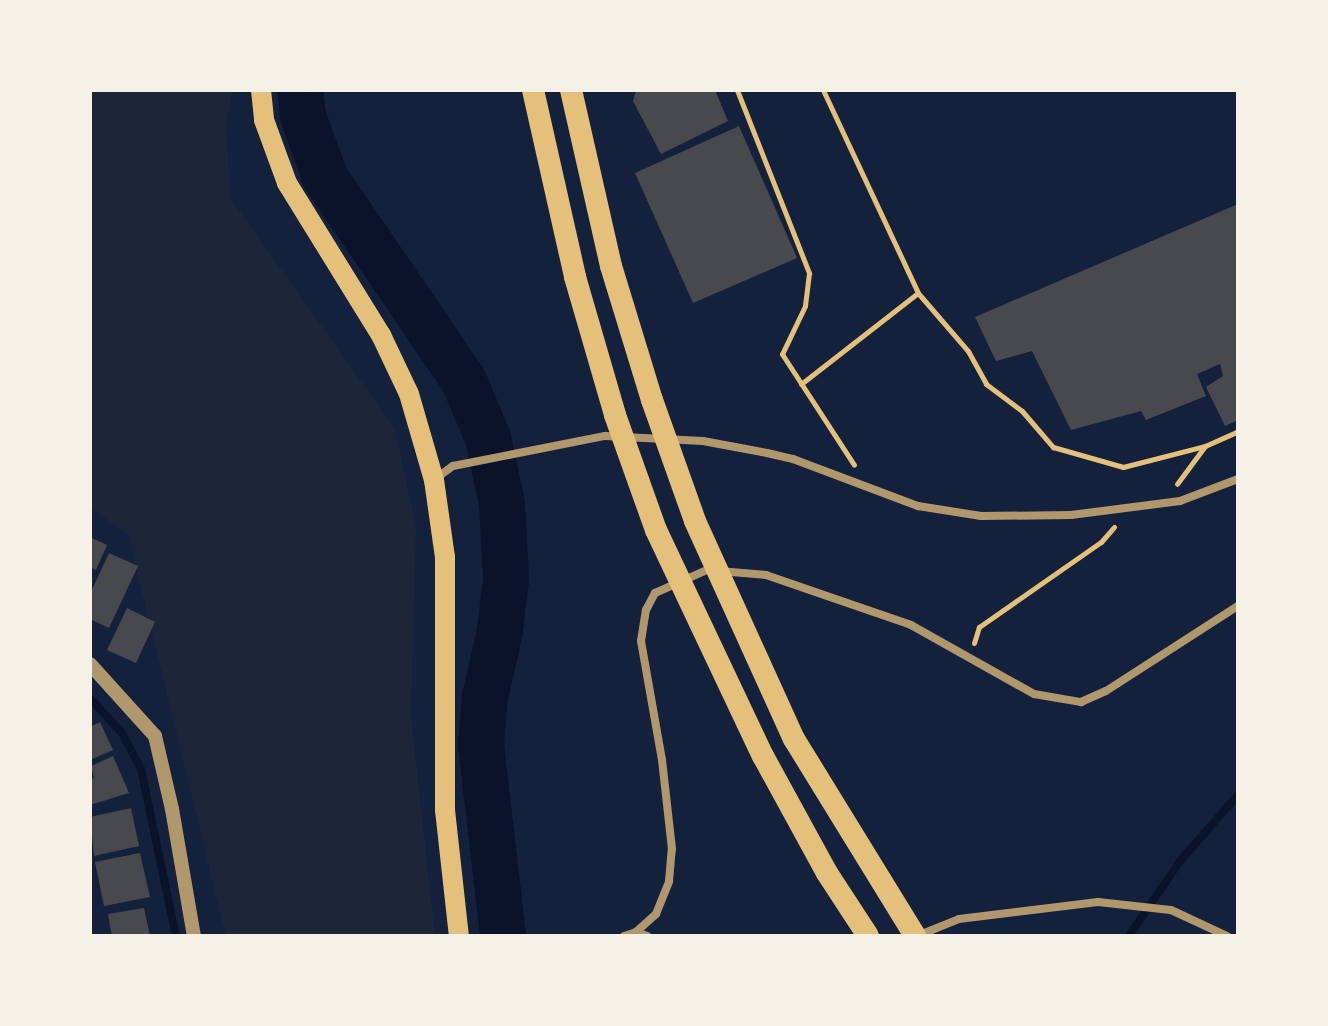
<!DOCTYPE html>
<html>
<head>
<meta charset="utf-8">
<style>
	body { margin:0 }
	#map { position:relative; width:1328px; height:1026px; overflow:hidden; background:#14213d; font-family:Inter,sans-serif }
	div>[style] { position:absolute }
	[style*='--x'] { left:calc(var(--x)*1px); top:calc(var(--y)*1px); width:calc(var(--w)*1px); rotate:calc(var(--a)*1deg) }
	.green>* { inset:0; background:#1d2539 }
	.stream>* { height:8px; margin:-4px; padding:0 4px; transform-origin:4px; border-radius:4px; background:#0b132b }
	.river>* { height:46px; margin:-23px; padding:0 23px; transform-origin:23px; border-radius:23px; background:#0b132b }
	.building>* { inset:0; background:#48494c }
	.path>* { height:5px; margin:-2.5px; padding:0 2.5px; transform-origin:2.5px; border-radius:2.5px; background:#e5c07b }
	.minor>* { height:8px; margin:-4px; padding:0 4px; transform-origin:4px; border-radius:4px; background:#b1986c }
	.tertiary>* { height:14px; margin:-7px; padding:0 7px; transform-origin:7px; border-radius:7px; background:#b1986c }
	.trunk>* { height:20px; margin:-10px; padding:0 10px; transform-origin:10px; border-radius:10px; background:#e5c07b }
	.motorway>* { height:22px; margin:-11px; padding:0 11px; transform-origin:11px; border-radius:11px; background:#e5c07b }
	span { translate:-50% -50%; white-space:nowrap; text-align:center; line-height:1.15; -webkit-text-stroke:6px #f6f1e7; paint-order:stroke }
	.frame { position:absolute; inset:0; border:92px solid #f6f1e7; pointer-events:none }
</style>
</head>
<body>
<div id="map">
	<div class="green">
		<i style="clip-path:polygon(90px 90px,233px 90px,226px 120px,230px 198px,395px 429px,416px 527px,411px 717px,435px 936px,226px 936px,128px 534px,90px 508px)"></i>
	</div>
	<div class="stream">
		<i style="--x:90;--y:698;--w:47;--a:47.6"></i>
		<i style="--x:122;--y:733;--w:41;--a:62.2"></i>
		<i style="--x:141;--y:769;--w:171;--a:78.2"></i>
		<i style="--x:1129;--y:936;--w:91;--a:-55.8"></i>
		<i style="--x:1180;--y:861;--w:88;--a:-48.7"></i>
	</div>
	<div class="river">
		<i style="--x:300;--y:90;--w:26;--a:83"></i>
		<i style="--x:303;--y:116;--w:65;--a:70.2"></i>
		<i style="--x:325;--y:177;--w:247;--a:55.7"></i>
		<i style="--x:464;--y:381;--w:62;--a:67.2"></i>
		<i style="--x:488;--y:438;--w:67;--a:78"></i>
		<i style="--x:502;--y:504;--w:75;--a:86.9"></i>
		<i style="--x:506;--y:579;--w:52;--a:96.6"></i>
		<i style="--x:500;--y:631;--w:68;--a:102.8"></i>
		<i style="--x:485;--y:697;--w:48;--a:94.8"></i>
		<i style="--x:481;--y:745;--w:192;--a:83.4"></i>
	</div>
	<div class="building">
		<i style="clip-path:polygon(636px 90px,715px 90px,728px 121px,661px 154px,633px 101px)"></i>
		<i style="clip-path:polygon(739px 126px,797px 258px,693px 303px,635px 173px)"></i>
		<i style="clip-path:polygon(1238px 204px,1238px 420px,1225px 426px,1206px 387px,1223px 376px,1220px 364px,1197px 374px,1206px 396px,1146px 420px,1141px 411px,1071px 430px,1032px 351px,996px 361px,975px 317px)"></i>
		<i style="clip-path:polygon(90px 537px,107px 545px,96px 570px,90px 567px)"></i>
		<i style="clip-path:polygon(109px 553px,138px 566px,109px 628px,90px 619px,90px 594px)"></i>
		<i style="clip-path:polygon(127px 608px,155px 622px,136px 663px,107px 650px)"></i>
		<i style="clip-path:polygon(100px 722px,113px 750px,90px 760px,90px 727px)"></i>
		<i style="clip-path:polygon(113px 756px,129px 793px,90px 805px,90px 779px,94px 778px,91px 766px)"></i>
		<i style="clip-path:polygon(131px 808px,139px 846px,94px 856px,90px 817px)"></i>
		<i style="clip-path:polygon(140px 853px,150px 897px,104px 906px,95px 862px)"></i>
		<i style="clip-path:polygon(144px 908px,150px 936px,112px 936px,108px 914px)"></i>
	</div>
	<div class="path">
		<i style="--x:737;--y:90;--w:197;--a:68.5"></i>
		<i style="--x:809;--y:273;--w:33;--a:97"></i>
		<i style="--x:805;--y:306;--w:53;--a:115.6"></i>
		<i style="--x:782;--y:354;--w:132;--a:57"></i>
		<i style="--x:823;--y:90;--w:224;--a:64.9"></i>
		<i style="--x:918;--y:293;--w:77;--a:49.2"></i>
		<i style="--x:968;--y:351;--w:38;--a:61"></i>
		<i style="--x:986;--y:384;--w:45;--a:36.9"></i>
		<i style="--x:1022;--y:411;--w:48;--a:49.3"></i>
		<i style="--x:1053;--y:447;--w:73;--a:15.9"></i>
		<i style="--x:1123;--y:467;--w:85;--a:-14.4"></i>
		<i style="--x:1205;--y:446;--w:47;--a:126.4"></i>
		<i style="--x:801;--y:384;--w:148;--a:-37.9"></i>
		<i style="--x:1205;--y:446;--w:36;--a:-24"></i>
		<i style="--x:974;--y:643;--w:17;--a:-73"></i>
		<i style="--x:979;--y:627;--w:149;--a:-34.9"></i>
		<i style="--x:1101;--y:542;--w:20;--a:-49"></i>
	</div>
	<div class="minor">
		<i style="--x:435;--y:479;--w:22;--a:-36"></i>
		<i style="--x:453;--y:466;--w:155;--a:-11.2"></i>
		<i style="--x:605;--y:436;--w:98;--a:2.9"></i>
		<i style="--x:703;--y:441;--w:65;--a:10.6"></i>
		<i style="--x:767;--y:453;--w:27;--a:13"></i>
		<i style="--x:793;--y:459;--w:134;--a:20.6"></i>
		<i style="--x:918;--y:506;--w:64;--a:9"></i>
		<i style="--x:981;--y:516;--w:90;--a:-0.6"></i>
		<i style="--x:1071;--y:515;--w:110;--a:-7.3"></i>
		<i style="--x:1180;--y:501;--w:62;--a:-20.8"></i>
		<i style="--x:636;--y:932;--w:27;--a:-42"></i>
		<i style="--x:656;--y:914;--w:35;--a:-68"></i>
		<i style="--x:669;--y:881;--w:32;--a:-85"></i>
		<i style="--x:672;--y:849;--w:90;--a:-96.4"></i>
		<i style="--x:662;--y:760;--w:121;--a:-100"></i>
		<i style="--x:641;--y:641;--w:31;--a:-81"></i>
		<i style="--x:646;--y:610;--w:19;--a:-62"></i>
		<i style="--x:655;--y:593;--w:57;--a:-23.9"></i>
		<i style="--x:707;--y:570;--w:59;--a:4.8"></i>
		<i style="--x:766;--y:575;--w:153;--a:19"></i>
		<i style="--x:911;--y:625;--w:141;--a:29.3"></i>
		<i style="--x:1034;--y:694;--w:48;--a:9.7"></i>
		<i style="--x:1081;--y:702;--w:27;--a:-24"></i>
		<i style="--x:1106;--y:691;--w:157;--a:-32.8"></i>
		<i style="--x:624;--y:936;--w:13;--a:-18"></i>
		<i style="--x:636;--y:932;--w:12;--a:20"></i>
		<i style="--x:917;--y:936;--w:45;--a:-22"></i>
		<i style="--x:959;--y:919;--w:140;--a:-7"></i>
		<i style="--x:1098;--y:902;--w:73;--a:6.3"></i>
		<i style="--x:1171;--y:910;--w:62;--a:24.9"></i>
	</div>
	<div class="tertiary">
		<i style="--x:90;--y:664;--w:97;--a:47.9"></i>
		<i style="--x:155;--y:736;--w:75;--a:76.9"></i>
		<i style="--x:172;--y:809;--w:129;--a:80.2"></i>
	</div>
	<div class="trunk">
		<i style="--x:261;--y:90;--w:30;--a:84"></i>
		<i style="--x:264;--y:120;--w:67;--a:69.9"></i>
		<i style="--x:287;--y:183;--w:179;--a:58.3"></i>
		<i style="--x:381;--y:335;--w:65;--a:64.6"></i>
		<i style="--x:409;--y:394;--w:90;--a:73.8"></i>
		<i style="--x:434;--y:480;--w:78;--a:81.9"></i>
		<i style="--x:445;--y:557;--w:253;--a:90"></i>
		<i style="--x:445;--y:810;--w:127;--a:83.7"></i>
	</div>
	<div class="motorway">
		<i style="--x:533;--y:90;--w:192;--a:77.3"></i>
		<i style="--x:575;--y:277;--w:144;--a:73.8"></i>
		<i style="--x:615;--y:415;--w:122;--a:70.4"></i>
		<i style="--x:656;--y:530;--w:250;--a:64.7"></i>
		<i style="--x:763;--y:756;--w:133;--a:61.3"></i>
		<i style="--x:827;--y:873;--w:75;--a:56.9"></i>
		<i style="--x:571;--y:90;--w:180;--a:77.2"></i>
		<i style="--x:611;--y:266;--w:140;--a:73"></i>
		<i style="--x:652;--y:400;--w:128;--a:70.4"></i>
		<i style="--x:695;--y:521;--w:239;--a:65.6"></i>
		<i style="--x:794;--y:739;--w:231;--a:58.4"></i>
	</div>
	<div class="frame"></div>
</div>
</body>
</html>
